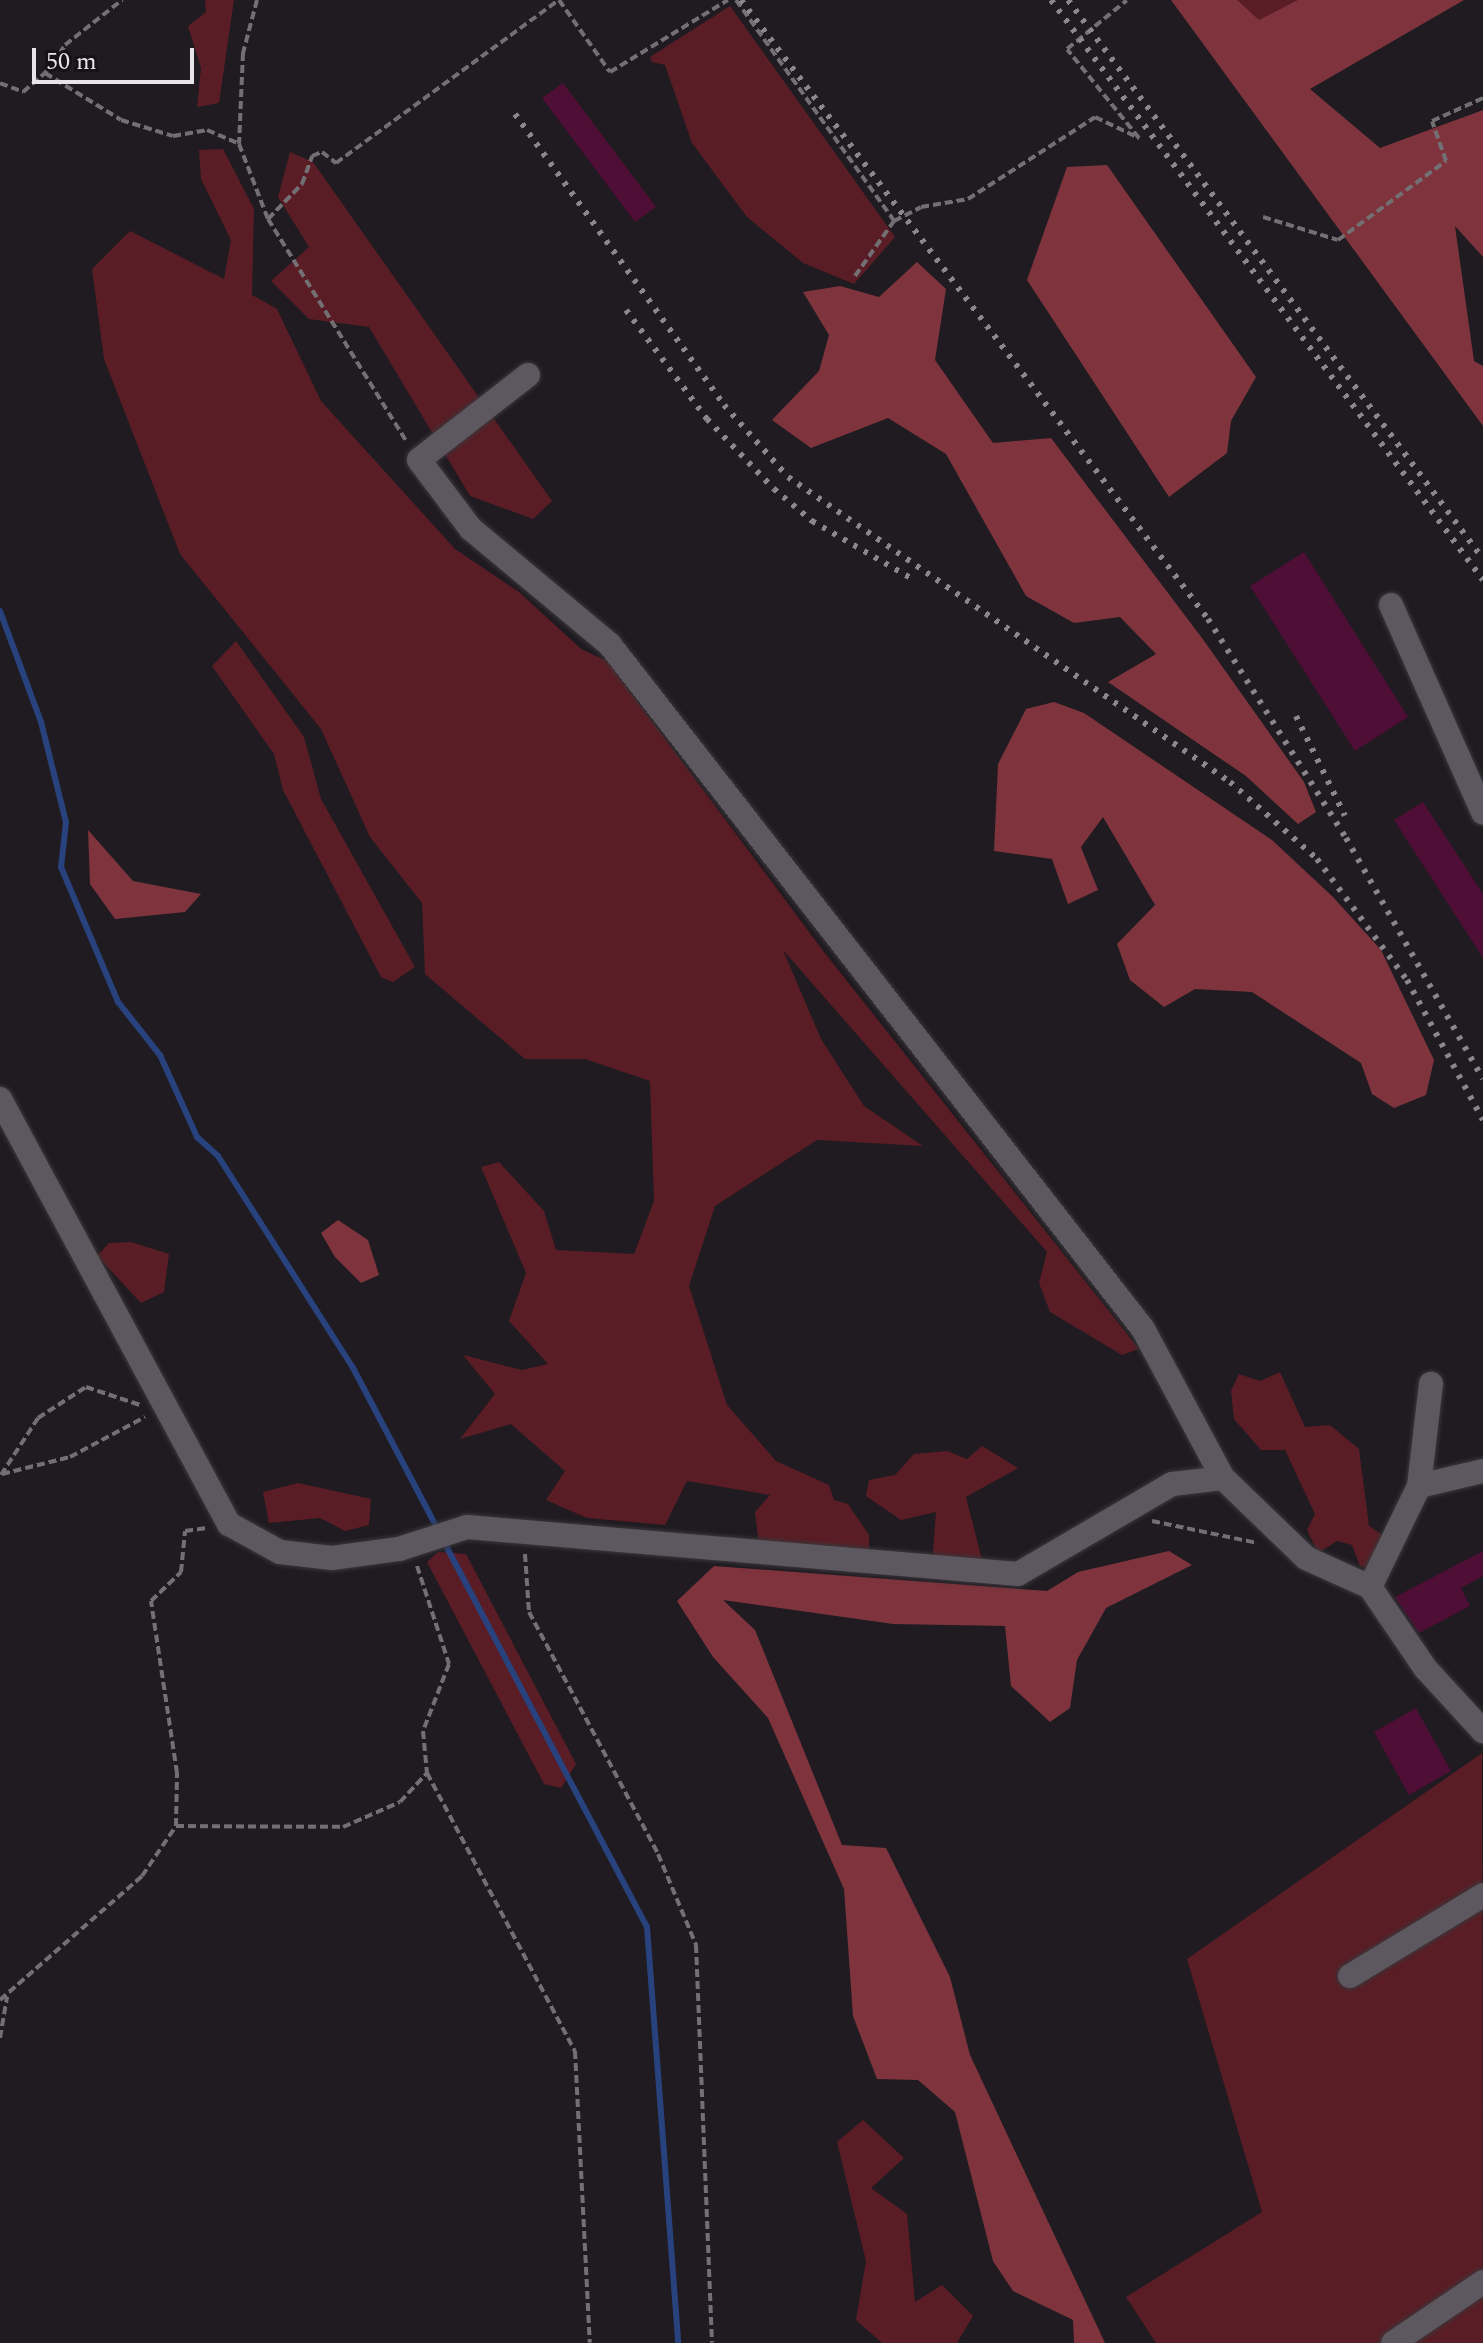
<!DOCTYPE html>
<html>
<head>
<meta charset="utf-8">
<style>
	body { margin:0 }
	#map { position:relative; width:1483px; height:2343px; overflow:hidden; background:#1f1b20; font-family:Spectral,serif }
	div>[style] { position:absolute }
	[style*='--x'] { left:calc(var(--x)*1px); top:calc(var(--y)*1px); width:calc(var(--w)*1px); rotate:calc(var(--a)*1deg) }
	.green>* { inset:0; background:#5a1d25 }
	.forest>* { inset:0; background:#7f343d }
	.stream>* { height:6px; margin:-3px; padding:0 3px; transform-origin:3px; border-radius:3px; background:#28427d }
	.building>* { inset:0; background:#4f0e36 }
	.path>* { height:4px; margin-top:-2px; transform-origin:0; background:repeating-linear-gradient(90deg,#737074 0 8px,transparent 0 12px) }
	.roads { filter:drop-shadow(0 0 2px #3a373b) drop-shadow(0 0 2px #3a373b) }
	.minor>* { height:24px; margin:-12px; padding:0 12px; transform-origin:12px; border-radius:12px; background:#5d585f }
	.rail>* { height:6px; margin-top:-3px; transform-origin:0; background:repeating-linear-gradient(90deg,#8b878c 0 4px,transparent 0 12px) }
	span { translate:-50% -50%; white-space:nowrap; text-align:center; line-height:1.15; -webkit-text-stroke:6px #161217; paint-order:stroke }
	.scale { position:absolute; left:32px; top:48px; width:162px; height:36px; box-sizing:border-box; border:4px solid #e8e5e9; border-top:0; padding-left:10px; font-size:24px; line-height:28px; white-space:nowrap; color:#e8e5e9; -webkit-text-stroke:6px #161217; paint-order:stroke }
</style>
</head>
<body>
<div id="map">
	<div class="green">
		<i style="clip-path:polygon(205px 0,234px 0,219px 103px,197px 107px,201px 68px,188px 26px,206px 12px)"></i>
		<i style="clip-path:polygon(1190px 0,1320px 0,1259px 30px)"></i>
		<i style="clip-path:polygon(730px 6px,895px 237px,854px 284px,803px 263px,747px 217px,692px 143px,665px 65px,652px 62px,650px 57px)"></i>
		<i style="clip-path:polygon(223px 149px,254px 209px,252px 295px,277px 309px,321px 401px,455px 549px,519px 592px,581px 649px,607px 661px,824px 952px,1139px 1349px,1122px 1355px,1050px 1312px,1039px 1283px,1047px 1252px,783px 950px,821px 1039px,864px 1106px,923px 1146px,817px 1140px,715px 1206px,689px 1286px,727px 1405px,776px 1461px,829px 1485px,834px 1500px,848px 1504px,869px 1535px,869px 1554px,830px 1545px,759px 1546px,755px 1512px,770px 1495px,687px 1481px,665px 1525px,587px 1518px,546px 1500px,565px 1471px,511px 1424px,460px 1439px,495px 1394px,463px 1355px,522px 1370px,548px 1364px,509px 1321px,526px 1273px,481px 1167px,499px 1162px,544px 1211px,556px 1250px,634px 1254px,654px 1201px,650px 1081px,585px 1059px,525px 1059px,425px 974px,422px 903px,370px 837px,321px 729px,180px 554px,104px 359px,92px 269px,130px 231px,224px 279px,231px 240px,201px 179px,199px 150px)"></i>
		<i style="clip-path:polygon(290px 152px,313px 162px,552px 501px,533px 519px,470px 496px,369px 327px,309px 319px,271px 281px,309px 247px,278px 197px)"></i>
		<i style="clip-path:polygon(236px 641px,304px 737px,321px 799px,415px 967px,393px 982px,381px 977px,283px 790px,274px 754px,212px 666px)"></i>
		<i style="clip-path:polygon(131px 1242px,169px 1254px,164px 1292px,141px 1303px,97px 1256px,109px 1243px)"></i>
		<i style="clip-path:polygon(1280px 1372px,1305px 1427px,1330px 1425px,1359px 1449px,1369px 1526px,1389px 1539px,1372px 1569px,1360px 1566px,1352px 1545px,1337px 1541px,1318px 1553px,1307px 1530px,1315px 1514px,1285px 1450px,1261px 1450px,1234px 1419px,1231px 1391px,1239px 1374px,1260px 1381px)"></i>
		<i style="clip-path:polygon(982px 1446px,1018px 1468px,966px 1497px,982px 1560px,941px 1565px,933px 1551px,936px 1512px,901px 1520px,866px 1496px,869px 1480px,895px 1475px,914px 1454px,947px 1451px,967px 1459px)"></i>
		<i style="clip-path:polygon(298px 1483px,371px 1499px,369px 1525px,345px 1531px,320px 1518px,269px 1523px,263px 1492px)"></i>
		<i style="clip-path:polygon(438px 1552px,466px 1554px,576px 1764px,561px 1788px,544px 1784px,427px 1562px)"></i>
		<i style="clip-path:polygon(1482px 1753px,1483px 2343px,1156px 2343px,1126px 2297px,1262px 2212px,1187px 1959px)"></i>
		<i style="clip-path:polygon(863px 2120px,904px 2158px,871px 2188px,907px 2214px,915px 2302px,942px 2285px,973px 2316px,957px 2343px,882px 2343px,856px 2320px,866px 2261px,837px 2142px)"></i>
	</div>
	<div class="forest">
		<i style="clip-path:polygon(1171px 0,1237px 0,1259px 20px,1298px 0,1464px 0,1310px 89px,1380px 148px,1483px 110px,1483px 257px,1455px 226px,1474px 361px,1483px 366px,1483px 426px)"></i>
		<i style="clip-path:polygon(1107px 165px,1256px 377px,1231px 421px,1227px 453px,1169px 497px,1027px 280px,1067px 167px)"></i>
		<i style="clip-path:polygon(917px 262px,946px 289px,935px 360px,993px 443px,1051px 438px,1202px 638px,1304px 782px,1316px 812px,1298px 824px,1246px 776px,1108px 682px,1156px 654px,1120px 617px,1074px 623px,1026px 596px,946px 454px,888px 418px,811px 448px,772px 420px,819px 371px,829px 335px,803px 292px,840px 286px,879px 297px)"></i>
		<i style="clip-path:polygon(1054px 702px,1084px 713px,1272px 840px,1333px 897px,1381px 950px,1434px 1060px,1426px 1095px,1394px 1108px,1372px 1094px,1361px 1063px,1252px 992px,1195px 989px,1164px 1007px,1130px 980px,1117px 944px,1155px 905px,1103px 817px,1081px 847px,1098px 890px,1068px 904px,1052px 859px,994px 851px,998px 764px,1026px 709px)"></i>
		<i style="clip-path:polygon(88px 830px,133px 881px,201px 894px,185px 912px,115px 919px,90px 884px)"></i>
		<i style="clip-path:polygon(338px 1220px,368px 1240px,379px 1275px,361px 1283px,335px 1257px,321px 1233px)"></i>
		<i style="clip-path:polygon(1169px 1551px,1192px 1565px,1106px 1608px,1077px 1660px,1070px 1708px,1050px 1722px,1011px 1686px,1005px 1626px,893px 1624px,723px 1600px,755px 1630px,842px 1845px,886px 1848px,950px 1977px,970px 2055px,1105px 2343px,1074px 2343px,1073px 2320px,1013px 2291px,993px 2261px,955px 2112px,918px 2080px,877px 2079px,853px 2016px,844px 1889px,768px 1718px,713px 1657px,677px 1601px,714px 1566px,1047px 1591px,1078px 1572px)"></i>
	</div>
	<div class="stream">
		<i style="--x:0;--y:611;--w:118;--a:69.7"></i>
		<i style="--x:41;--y:722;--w:103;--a:76"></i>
		<i style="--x:66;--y:822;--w:45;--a:96.3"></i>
		<i style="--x:61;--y:867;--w:147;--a:67.1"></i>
		<i style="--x:118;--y:1002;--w:68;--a:51.6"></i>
		<i style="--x:160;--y:1055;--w:90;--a:65.7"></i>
		<i style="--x:197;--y:1137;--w:28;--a:42"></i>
		<i style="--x:218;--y:1156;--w:249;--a:57.5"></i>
		<i style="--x:352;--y:1366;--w:187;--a:62.3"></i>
		<i style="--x:444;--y:1542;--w:435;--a:62.2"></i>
		<i style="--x:647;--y:1927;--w:417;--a:85.7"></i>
	</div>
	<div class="building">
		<i style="clip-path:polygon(563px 83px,656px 207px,635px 222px,542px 98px)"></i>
		<i style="clip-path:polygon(1304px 552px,1408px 717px,1355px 751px,1250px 586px)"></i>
		<i style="clip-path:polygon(1423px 802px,1483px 894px,1483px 958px,1394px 820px)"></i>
		<i style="clip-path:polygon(1483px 1551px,1483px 1576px,1461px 1588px,1470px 1606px,1419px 1633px,1395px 1597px)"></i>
		<i style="clip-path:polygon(1416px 1708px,1451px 1771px,1409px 1795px,1374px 1732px)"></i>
	</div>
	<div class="path">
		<i style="--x:257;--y:0;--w:55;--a:104.8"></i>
		<i style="--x:243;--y:53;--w:91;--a:92.5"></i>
		<i style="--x:239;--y:144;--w:80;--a:68.9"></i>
		<i style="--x:268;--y:219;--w:263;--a:58.1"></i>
		<i style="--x:736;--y:0;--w:272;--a:54.4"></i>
		<i style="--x:894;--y:221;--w:30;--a:-27"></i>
		<i style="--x:921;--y:207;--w:48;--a:-9.7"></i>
		<i style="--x:968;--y:199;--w:151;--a:-32.8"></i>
		<i style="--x:1095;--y:117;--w:49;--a:25.5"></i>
		<i style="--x:1139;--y:138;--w:114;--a:-129"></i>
		<i style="--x:1067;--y:49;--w:77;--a:-39.2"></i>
		<i style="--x:45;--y:73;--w:34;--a:-54"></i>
		<i style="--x:65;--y:45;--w:73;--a:-38.3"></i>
		<i style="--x:0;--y:83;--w:25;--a:21"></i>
		<i style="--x:23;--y:92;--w:29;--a:-41"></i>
		<i style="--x:45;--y:73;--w:89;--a:31.7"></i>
		<i style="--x:121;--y:120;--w:54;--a:17.1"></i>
		<i style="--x:173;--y:136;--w:35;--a:-10"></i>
		<i style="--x:207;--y:130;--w:34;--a:23"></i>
		<i style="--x:1263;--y:217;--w:78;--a:17"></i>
		<i style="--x:1338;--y:240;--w:134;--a:-36.2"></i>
		<i style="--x:1446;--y:161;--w:42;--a:-109.3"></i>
		<i style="--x:1432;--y:121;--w:56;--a:-24.3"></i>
		<i style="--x:268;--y:219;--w:49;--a:-45.8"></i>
		<i style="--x:302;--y:184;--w:30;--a:-70"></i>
		<i style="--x:312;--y:156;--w:11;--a:-22"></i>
		<i style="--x:322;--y:152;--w:18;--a:38"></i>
		<i style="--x:336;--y:163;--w:276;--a:-36.2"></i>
		<i style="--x:559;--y:0;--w:88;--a:54.7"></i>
		<i style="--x:610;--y:72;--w:138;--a:-31.4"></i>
		<i style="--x:855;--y:276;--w:67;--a:-54.7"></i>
		<i style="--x:2;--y:1474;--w:70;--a:-14"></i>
		<i style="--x:70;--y:1457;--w:85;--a:-28.1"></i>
		<i style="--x:1;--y:1475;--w:68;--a:-57"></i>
		<i style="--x:38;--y:1418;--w:57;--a:-32.9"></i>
		<i style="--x:86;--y:1387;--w:57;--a:18.4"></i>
		<i style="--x:1152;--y:1521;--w:107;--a:11.8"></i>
		<i style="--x:525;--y:1554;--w:58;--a:86.1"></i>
		<i style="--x:529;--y:1612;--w:274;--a:61.9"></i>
		<i style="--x:658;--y:1854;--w:99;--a:67.3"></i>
		<i style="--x:696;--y:1945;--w:398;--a:87.7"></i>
		<i style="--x:417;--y:1566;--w:103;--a:71.9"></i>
		<i style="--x:449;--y:1664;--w:72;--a:111.2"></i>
		<i style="--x:423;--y:1731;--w:42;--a:84.6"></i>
		<i style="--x:427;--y:1773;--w:315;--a:62"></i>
		<i style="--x:575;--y:2051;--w:292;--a:87.1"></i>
		<i style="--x:176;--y:1826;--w:167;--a:0.3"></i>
		<i style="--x:343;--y:1827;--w:62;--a:-23.7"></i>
		<i style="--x:400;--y:1802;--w:40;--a:-47"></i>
		<i style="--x:0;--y:2000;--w:189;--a:-41.1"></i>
		<i style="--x:142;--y:1876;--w:60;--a:-55.8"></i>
		<i style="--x:176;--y:1826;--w:53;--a:-88.9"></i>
		<i style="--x:177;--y:1773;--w:174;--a:-98.6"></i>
		<i style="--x:151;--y:1601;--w:42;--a:-44"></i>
		<i style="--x:181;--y:1572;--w:41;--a:-84.4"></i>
		<i style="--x:185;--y:1531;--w:22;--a:-8"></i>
		<i style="--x:0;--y:2038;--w:42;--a:-80.3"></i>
	</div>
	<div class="roads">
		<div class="minor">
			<i style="--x:528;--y:375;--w:138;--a:142.1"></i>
			<i style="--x:419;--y:460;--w:86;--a:53"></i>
			<i style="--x:471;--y:529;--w:181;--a:39.8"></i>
			<i style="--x:610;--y:645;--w:867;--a:52.07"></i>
			<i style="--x:1143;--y:1329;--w:169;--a:61.8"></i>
			<i style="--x:1223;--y:1478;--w:115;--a:43.9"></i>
			<i style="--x:1306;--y:1558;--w:70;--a:24.4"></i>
			<i style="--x:1370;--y:1587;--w:98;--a:55.8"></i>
			<i style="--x:1425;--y:1668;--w:86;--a:47.4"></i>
			<i style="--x:1391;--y:605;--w:227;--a:66.1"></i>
			<i style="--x:0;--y:1099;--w:483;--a:61.7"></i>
			<i style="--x:229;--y:1524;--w:58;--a:28.8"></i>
			<i style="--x:280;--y:1552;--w:52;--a:6.6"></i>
			<i style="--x:332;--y:1558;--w:68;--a:-7.7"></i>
			<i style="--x:399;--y:1549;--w:71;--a:-17.9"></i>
			<i style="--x:467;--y:1527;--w:553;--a:4.88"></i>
			<i style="--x:1018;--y:1574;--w:178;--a:-30.3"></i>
			<i style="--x:1172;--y:1484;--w:51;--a:-6.7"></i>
			<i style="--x:1419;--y:1486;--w:103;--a:-83.3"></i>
			<i style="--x:1370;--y:1587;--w:112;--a:-64.1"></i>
			<i style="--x:1419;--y:1486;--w:66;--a:-13.2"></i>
			<i style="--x:1350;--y:1976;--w:156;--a:-31.3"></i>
			<i style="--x:1393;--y:2343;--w:109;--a:-34.1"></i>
		</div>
	</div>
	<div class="rail">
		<i style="--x:741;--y:0;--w:775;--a:52.97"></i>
		<i style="--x:1208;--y:619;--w:259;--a:57.8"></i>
		<i style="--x:1346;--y:838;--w:277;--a:60.4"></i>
		<i style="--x:1051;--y:0;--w:723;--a:53.32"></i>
		<i style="--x:1068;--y:0;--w:696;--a:53.41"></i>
		<i style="--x:515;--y:114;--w:358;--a:54.3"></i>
		<i style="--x:724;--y:405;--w:96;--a:48.4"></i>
		<i style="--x:788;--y:477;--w:537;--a:34.61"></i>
		<i style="--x:1230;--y:782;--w:116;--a:41.5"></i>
		<i style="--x:1317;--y:859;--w:151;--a:53.4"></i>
		<i style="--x:1407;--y:980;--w:159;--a:61.5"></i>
		<i style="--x:626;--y:310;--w:136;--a:53.4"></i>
		<i style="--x:707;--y:419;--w:97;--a:46.3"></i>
		<i style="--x:774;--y:489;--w:50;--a:40.1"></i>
		<i style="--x:812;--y:521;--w:118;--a:30"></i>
		<i style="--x:1296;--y:716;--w:111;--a:63.9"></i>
	</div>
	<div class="scale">50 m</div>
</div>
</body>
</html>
